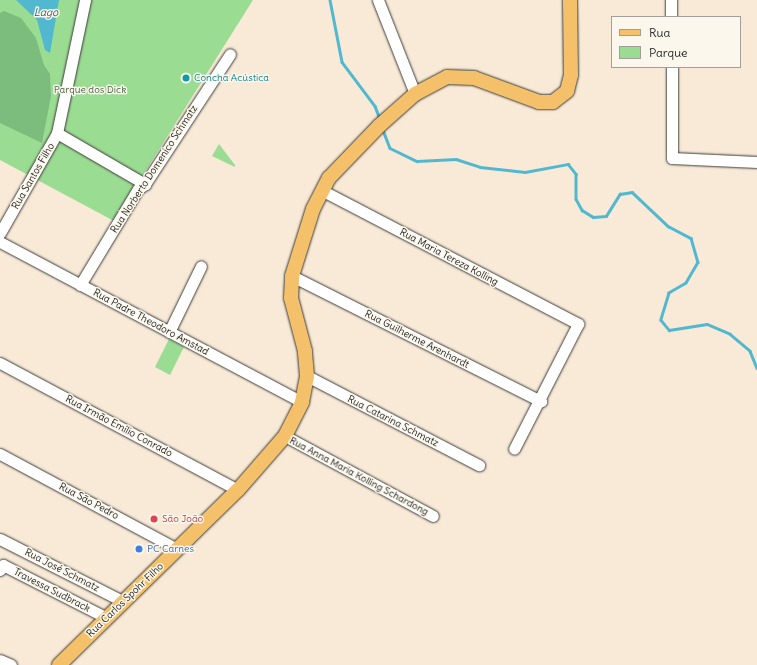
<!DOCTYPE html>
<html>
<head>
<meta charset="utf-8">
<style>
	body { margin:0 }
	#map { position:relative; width:757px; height:665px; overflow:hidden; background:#f8ead7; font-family:Delius,sans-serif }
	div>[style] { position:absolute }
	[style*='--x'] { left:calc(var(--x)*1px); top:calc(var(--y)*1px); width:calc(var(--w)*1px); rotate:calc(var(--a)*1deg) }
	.green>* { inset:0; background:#9bdc93 }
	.forest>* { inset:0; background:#7cbc7d }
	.water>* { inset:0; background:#52b8d0 }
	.stream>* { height:2.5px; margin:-1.25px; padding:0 1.25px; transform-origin:1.25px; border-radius:1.25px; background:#52b8d0 }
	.roads { filter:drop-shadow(0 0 1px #3d3b38) drop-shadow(0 0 1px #3d3b38) }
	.minor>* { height:11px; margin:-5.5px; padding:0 5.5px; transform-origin:5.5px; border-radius:5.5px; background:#fff }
	.major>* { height:14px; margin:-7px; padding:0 7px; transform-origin:7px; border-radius:7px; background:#f4c16a }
	.dots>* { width:11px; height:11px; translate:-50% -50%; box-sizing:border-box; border:2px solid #fbf7ec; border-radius:50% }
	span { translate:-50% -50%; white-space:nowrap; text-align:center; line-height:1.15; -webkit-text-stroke:3px #fbf7ec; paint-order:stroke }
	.culture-label { font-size:10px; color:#0d838f }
	.left { translate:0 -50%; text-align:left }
	.park-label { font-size:10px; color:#485f46 }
	.street-label { font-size:10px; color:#1c1c1c }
	.health-label { font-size:10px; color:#be3a42 }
	.shop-label { font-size:10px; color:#366cbe }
	.water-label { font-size:11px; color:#325a64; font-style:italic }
	.legend { position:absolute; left:611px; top:16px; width:130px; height:52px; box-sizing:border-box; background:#fbf7ec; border:1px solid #a29f99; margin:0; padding:5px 7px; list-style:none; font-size:12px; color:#1c1c1c }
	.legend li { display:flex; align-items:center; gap:8px; height:20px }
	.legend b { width:20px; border:1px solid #a29f99 }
</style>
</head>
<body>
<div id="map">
	<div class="green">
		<i style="clip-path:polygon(0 0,253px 0,114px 221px,0 160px)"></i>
		<i style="clip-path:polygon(219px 144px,235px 165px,235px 167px,212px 156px)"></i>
		<i style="clip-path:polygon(169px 339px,184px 347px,170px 375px,155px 367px)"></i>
	</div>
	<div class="forest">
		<i style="clip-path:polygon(4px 11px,21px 18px,36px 38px,44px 65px,50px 74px,51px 96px,42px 143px,0 123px,0 13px)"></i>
	</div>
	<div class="water">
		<i style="clip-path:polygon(16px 0,59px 0,50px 53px,45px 50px,37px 20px)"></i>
	</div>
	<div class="stream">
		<i style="--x:330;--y:0;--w:63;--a:79"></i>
		<i style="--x:342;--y:62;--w:55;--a:53.1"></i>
		<i style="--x:375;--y:106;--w:14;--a:69"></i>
		<i style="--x:383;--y:130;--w:19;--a:69"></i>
		<i style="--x:390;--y:148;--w:30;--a:26"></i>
		<i style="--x:417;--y:161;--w:39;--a:-3"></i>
		<i style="--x:456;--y:159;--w:25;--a:18"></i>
		<i style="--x:480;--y:167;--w:45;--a:6.3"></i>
		<i style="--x:525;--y:172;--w:44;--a:-10.5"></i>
		<i style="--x:568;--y:164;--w:13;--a:51"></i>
		<i style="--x:576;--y:174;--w:25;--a:90"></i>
		<i style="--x:576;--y:199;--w:13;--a:61"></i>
		<i style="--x:582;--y:210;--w:13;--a:32"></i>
		<i style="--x:593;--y:217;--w:13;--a:-4"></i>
		<i style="--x:606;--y:216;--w:26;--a:-58"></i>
		<i style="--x:620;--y:194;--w:12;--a:-9"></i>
		<i style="--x:632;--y:192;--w:50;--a:43.4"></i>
		<i style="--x:668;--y:226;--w:26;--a:28"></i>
		<i style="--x:691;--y:238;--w:25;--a:74"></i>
		<i style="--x:698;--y:262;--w:24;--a:120"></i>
		<i style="--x:686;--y:283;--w:20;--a:150"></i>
		<i style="--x:669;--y:293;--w:28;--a:107"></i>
		<i style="--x:661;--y:320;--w:13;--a:51"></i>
		<i style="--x:669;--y:330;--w:38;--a:-9"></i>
		<i style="--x:707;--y:324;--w:25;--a:23"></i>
		<i style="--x:730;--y:334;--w:26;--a:40"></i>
		<i style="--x:750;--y:351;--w:18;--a:68"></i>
	</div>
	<div class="roads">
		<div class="minor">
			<i style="--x:378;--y:0;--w:101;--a:68.5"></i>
			<i style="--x:671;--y:0;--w:17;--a:90"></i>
			<i style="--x:672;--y:67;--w:91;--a:90"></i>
			<i style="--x:672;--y:158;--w:85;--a:2.7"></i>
			<i style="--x:57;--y:133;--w:102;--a:30.1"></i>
			<i style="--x:321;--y:190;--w:290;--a:27.5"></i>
			<i style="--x:578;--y:324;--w:140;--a:117.1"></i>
			<i style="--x:0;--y:233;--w:115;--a:-60.3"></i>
			<i style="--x:57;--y:133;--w:136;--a:-78.1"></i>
			<i style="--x:0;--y:242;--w:342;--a:27.9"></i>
			<i style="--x:292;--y:276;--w:279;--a:26.7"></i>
			<i style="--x:80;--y:285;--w:112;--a:-58.9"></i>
			<i style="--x:138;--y:189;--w:9;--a:-36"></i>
			<i style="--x:145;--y:184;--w:155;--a:-56.8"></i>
			<i style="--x:169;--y:332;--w:73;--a:-64.1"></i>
			<i style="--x:0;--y:363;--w:270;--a:28.1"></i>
			<i style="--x:307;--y:376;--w:194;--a:27.4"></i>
			<i style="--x:285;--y:436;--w:168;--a:28.4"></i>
			<i style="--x:0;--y:454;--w:201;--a:28.2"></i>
			<i style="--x:0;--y:539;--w:139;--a:26.9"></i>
			<i style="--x:0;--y:570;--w:6;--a:-59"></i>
			<i style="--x:3;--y:565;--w:117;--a:27"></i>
			<i style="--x:0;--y:660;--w:12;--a:24"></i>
		</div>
		<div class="major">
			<i style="--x:59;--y:665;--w:250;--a:-44.4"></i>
			<i style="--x:238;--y:490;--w:72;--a:-49"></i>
			<i style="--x:285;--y:436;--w:38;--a:-63"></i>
			<i style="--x:302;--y:402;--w:26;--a:-79"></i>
			<i style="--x:307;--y:376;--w:25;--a:-95"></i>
			<i style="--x:305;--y:351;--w:55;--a:-104.8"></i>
			<i style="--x:291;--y:298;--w:22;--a:-87"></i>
			<i style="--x:292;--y:276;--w:70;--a:-72.6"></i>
			<i style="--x:313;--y:209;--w:35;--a:-63"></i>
			<i style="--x:329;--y:178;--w:72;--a:-46.1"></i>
			<i style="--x:379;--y:126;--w:48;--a:-41.6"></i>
			<i style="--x:415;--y:94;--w:36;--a:-28"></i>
			<i style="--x:447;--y:77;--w:27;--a:2"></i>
			<i style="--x:474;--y:78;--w:69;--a:20.3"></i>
			<i style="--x:539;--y:102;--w:14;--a:0"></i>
			<i style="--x:553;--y:102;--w:18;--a:-38"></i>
			<i style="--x:567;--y:91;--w:16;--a:-76"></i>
			<i style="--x:571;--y:75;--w:75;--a:-90.8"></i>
		</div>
	</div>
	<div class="dots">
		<i style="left:186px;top:78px;background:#0f9aa8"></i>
		<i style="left:154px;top:519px;background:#e0444e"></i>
		<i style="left:139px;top:549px;background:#3f7fe0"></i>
	</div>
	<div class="culture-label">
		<span class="left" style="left:194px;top:78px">Concha Acústica</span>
	</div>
	<div class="park-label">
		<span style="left:90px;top:90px">Parque dos Dick</span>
	</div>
	<div class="street-label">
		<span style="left:154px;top:169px;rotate:-57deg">Rua Norberto Domenico Schmatz</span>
		<span style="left:33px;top:176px;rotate:-60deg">Rua Santos Filho</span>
		<span style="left:449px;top:257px;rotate:28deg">Rua Maria Tereza Kolling</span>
		<span style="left:151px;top:322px;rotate:28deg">Rua Padre Theodoro Amstad</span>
		<span style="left:417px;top:339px;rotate:27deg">Rua Guilherme Arenhardt</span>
		<span style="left:393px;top:421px;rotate:27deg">Rua Catarina Schmatz</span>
		<span style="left:119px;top:426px;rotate:28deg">Rua Irmão Emílio Conrado</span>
		<span style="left:359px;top:476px;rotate:28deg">Rua Anna Maria Kolling Schardong</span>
		<span style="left:89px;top:501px;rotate:28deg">Rua São Pedro</span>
		<span style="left:62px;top:570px;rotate:27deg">Rua José Schmatz</span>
		<span style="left:52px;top:590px;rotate:27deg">Travessa Sudbrack</span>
		<span style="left:125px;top:600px;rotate:-44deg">Rua Carlos Spohr Filho</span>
	</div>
	<div class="health-label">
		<span class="left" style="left:162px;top:519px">São João</span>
	</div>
	<div class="shop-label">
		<span class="left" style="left:147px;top:549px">PC Carnes</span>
	</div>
	<div class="water-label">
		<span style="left:46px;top:12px">Lago</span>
	</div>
	<ul class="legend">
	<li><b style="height:5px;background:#f4c16a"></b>Rua</li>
	<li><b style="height:11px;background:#9bdc93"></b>Parque</li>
	</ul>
</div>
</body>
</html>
